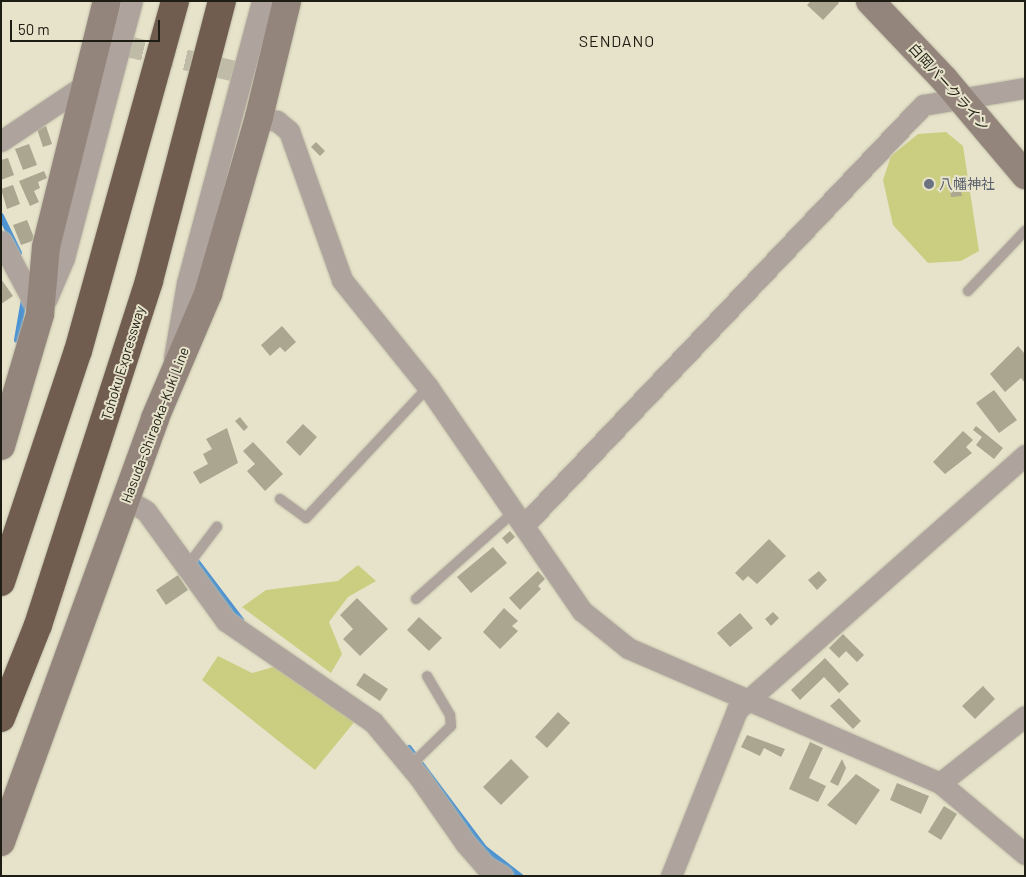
<!DOCTYPE html>
<html>
<head>
<meta charset="utf-8">
<style>
	body { margin:0 }
	#map { position:relative; width:1026px; height:877px; overflow:hidden; background:#e6e3ca; font-family:Barlow,"Noto Sans JP",sans-serif }
	div>[style] { position:absolute }
	[style*='--x'] { left:calc(var(--x)*1px); top:calc(var(--y)*1px); width:calc(var(--w)*1px); rotate:calc(var(--a)*1deg) }
	.green>* { inset:0; background:#cbce81 }
	.stream>* { height:6px; margin:-3px; padding:0 3px; transform-origin:3px; border-radius:3px; background:#4d93d2 }
	.building>* { inset:0; background:#aaa68f }
	.street-tunnel>* { height:21px; margin-top:-10.5px; transform-origin:0; background:repeating-linear-gradient(90deg,#bebba6 0 21px,transparent 0 32px) }
	.roads { filter:drop-shadow(0 0 1px #c2bfa9) drop-shadow(0 0 1px #c2bfa9) }
	.lane>* { height:10px; margin:-5px; padding:0 5px; transform-origin:5px; border-radius:5px; background:#aea39d }
	.street>* { height:21px; margin:-10.5px; padding:0 10.5px; transform-origin:10.5px; border-radius:10.5px; background:#aea39d }
	.secondary>* { height:28px; margin:-14px; padding:0 14px; transform-origin:14px; border-radius:14px; background:#94857c }
	.highway>* { height:28px; margin:-14px; padding:0 14px; transform-origin:14px; border-radius:14px; background:#715d50 }
	.dots>* { width:14px; height:14px; translate:-50% -50%; box-sizing:border-box; border:2px solid #e6e3ca; border-radius:50% }
	span { translate:-50% -50%; white-space:nowrap; text-align:center; line-height:1.15; -webkit-text-stroke:4px #e6e3ca; paint-order:stroke }
	.street-label { font-size:14px; color:#1e1d14 }
	.worship-label { font-size:14px; color:#5b616d }
	.left { translate:0 -50%; text-align:left }
	.quarter-label { font-size:16px; color:#1e1d14; letter-spacing:1px }
	.frame { position:absolute; inset:0; border:2px solid #1e1d14; pointer-events:none }
	.scale { position:absolute; left:10px; top:20px; width:150px; height:22px; box-sizing:border-box; border:2px solid #1e1d14; border-top:0; padding-left:6px; font-size:15px; line-height:18px; white-space:nowrap; color:#1e1d14; -webkit-text-stroke:4px #e6e3ca; paint-order:stroke }
</style>
</head>
<body>
<div id="map">
	<div class="green">
		<i style="clip-path:polygon(946px 132px,963px 146px,979px 251px,961px 261px,928px 263px,893px 225px,883px 180px,891px 156px,918px 134px)"></i>
		<i style="clip-path:polygon(358px 565px,376px 581px,348px 597px,329px 622px,342px 654px,331px 673px,242px 607px,266px 590px,338px 581px)"></i>
		<i style="clip-path:polygon(218px 656px,252px 673px,277px 666px,356px 720px,315px 770px,202px 680px)"></i>
	</div>
	<div class="stream">
		<i style="--x:1;--y:216;--w:41;--a:64.1"></i>
		<i style="--x:17;--y:340;--w:42;--a:-80.3"></i>
		<i style="--x:194;--y:558;--w:78;--a:52.8"></i>
		<i style="--x:409;--y:748;--w:125;--a:53.1"></i>
		<i style="--x:484;--y:848;--w:46;--a:37.9"></i>
	</div>
	<div class="building">
		<i style="clip-path:polygon(811px 1px,837px 1px,839px 3px,823px 20px,807px 5px)"></i>
		<i style="clip-path:polygon(46px 126px,52px 144px,43px 147px,37px 129px)"></i>
		<i style="clip-path:polygon(316px 142px,325px 151px,320px 156px,311px 147px)"></i>
		<i style="clip-path:polygon(29px 144px,37px 165px,23px 170px,15px 149px)"></i>
		<i style="clip-path:polygon(8px 158px,14px 175px,1px 180px,1px 160px)"></i>
		<i style="clip-path:polygon(44px 171px,47px 178px,38px 182px,40px 188px,34px 191px,39px 202px,30px 206px,19px 181px)"></i>
		<i style="clip-path:polygon(13px 185px,20px 204px,7px 209px,1px 189px)"></i>
		<i style="clip-path:polygon(960px 187px,962px 196px,951px 197px,950px 188px)"></i>
		<i style="clip-path:polygon(27px 220px,35px 240px,21px 245px,13px 225px)"></i>
		<i style="clip-path:polygon(1px 279px,13px 296px,1px 304px)"></i>
		<i style="clip-path:polygon(282px 326px,296px 342px,285px 352px,280px 347px,270px 356px,261px 345px)"></i>
		<i style="clip-path:polygon(1018px 346px,1025px 354px,1025px 383px,1021px 378px,1005px 392px,990px 374px)"></i>
		<i style="clip-path:polygon(994px 390px,1017px 420px,999px 433px,976px 403px)"></i>
		<i style="clip-path:polygon(240px 417px,248px 427px,244px 431px,235px 421px)"></i>
		<i style="clip-path:polygon(303px 424px,317px 437px,300px 456px,286px 442px)"></i>
		<i style="clip-path:polygon(976px 426px,1003px 448px,994px 459px,976px 445px,982px 437px,973px 430px)"></i>
		<i style="clip-path:polygon(227px 428px,238px 463px,200px 484px,193px 472px,208px 464px,203px 454px,212px 449px,206px 439px)"></i>
		<i style="clip-path:polygon(963px 431px,973px 440px,966px 447px,972px 453px,945px 474px,933px 462px)"></i>
		<i style="clip-path:polygon(253px 442px,283px 474px,265px 491px,247px 471px,255px 464px,243px 451px)"></i>
		<i style="clip-path:polygon(510px 531px,515px 537px,507px 544px,502px 538px)"></i>
		<i style="clip-path:polygon(769px 539px,786px 556px,757px 584px,748px 576px,743px 581px,735px 573px)"></i>
		<i style="clip-path:polygon(493px 547px,507px 563px,471px 593px,457px 577px)"></i>
		<i style="clip-path:polygon(538px 571px,545px 579px,538px 586px,541px 589px,520px 610px,509px 598px)"></i>
		<i style="clip-path:polygon(819px 571px,827px 580px,817px 590px,808px 580px)"></i>
		<i style="clip-path:polygon(178px 575px,188px 590px,166px 605px,156px 590px)"></i>
		<i style="clip-path:polygon(357px 598px,388px 629px,360px 656px,343px 639px,353px 629px,340px 615px)"></i>
		<i style="clip-path:polygon(504px 608px,518px 621px,512px 626px,518px 631px,500px 649px,483px 632px)"></i>
		<i style="clip-path:polygon(773px 612px,779px 618px,771px 626px,765px 619px)"></i>
		<i style="clip-path:polygon(740px 613px,753px 628px,730px 647px,717px 633px)"></i>
		<i style="clip-path:polygon(419px 617px,442px 638px,429px 651px,407px 630px)"></i>
		<i style="clip-path:polygon(843px 634px,864px 655px,857px 662px,846px 651px,839px 658px,829px 648px)"></i>
		<i style="clip-path:polygon(825px 658px,849px 684px,839px 693px,824px 677px,800px 700px,791px 690px)"></i>
		<i style="clip-path:polygon(364px 673px,388px 689px,380px 701px,356px 685px)"></i>
		<i style="clip-path:polygon(983px 686px,995px 699px,975px 719px,962px 706px)"></i>
		<i style="clip-path:polygon(839px 698px,861px 721px,853px 729px,830px 706px)"></i>
		<i style="clip-path:polygon(558px 712px,570px 723px,547px 748px,535px 737px)"></i>
		<i style="clip-path:polygon(747px 735px,785px 749px,781px 757px,764px 748px,760px 756px,741px 747px)"></i>
		<i style="clip-path:polygon(810px 742px,823px 748px,809px 778px,826px 786px,818px 802px,789px 789px)"></i>
		<i style="clip-path:polygon(511px 759px,529px 777px,501px 805px,483px 787px)"></i>
		<i style="clip-path:polygon(842px 759px,846px 768px,838px 786px,830px 782px)"></i>
		<i style="clip-path:polygon(856px 774px,880px 790px,856px 825px,827px 805px)"></i>
		<i style="clip-path:polygon(897px 783px,929px 796px,921px 814px,890px 800px)"></i>
		<i style="clip-path:polygon(944px 806px,957px 814px,941px 840px,928px 832px)"></i>
	</div>
	<div class="street-tunnel">
		<i style="--x:123;--y:45;--w:124;--a:13"></i>
	</div>
	<div class="roads">
		<div class="lane">
			<i style="--x:968;--y:291;--w:83;--a:-46.5"></i>
			<i style="--x:280;--y:499;--w:32;--a:36"></i>
			<i style="--x:306;--y:518;--w:179;--a:-47"></i>
			<i style="--x:188;--y:565;--w:48;--a:-52.7"></i>
			<i style="--x:416;--y:599;--w:132;--a:-41.6"></i>
			<i style="--x:410;--y:766;--w:57;--a:-44.3"></i>
			<i style="--x:451;--y:726;--w:11;--a:-95"></i>
			<i style="--x:450;--y:715;--w:45;--a:-120.5"></i>
		</div>
		<div class="street">
			<i style="--x:259;--y:117;--w:18;--a:13"></i>
			<i style="--x:277;--y:121;--w:16;--a:40"></i>
			<i style="--x:289;--y:131;--w:158;--a:70.4"></i>
			<i style="--x:342;--y:280;--w:137;--a:51.2"></i>
			<i style="--x:428;--y:387;--w:272;--a:55.5"></i>
			<i style="--x:582;--y:611;--w:59;--a:38.8"></i>
			<i style="--x:628;--y:648;--w:340;--a:23.4"></i>
			<i style="--x:940;--y:783;--w:111;--a:39.9"></i>
			<i style="--x:1;--y:141;--w:102;--a:-33.8"></i>
			<i style="--x:1;--y:241;--w:83;--a:61.9"></i>
			<i style="--x:46;--y:300;--w:46;--a:-66.8"></i>
			<i style="--x:64;--y:258;--w:266;--a:-75.2"></i>
			<i style="--x:174;--y:358;--w:76;--a:-80.2"></i>
			<i style="--x:187;--y:283;--w:292;--a:-75.1"></i>
			<i style="--x:126;--y:499;--w:23;--a:31"></i>
			<i style="--x:146;--y:511;--w:136;--a:54"></i>
			<i style="--x:226;--y:621;--w:178;--a:34.5"></i>
			<i style="--x:373;--y:722;--w:72;--a:50.1"></i>
			<i style="--x:419;--y:777;--w:80;--a:55.1"></i>
			<i style="--x:465;--y:843;--w:30;--a:49"></i>
			<i style="--x:485;--y:866;--w:20;--a:30"></i>
			<i style="--x:525;--y:524;--w:578;--a:-46.47"></i>
			<i style="--x:923;--y:105;--w:103;--a:-9.5"></i>
			<i style="--x:940;--y:783;--w:108;--a:-38.2"></i>
			<i style="--x:671;--y:876;--w:179;--a:-68.3"></i>
			<i style="--x:737;--y:710;--w:385;--a:-41.5"></i>
		</div>
		<div class="secondary">
			<i style="--x:870;--y:1;--w:108;--a:46.5"></i>
			<i style="--x:944;--y:79;--w:126;--a:49.8"></i>
			<i style="--x:1;--y:446;--w:138;--a:-73.5"></i>
			<i style="--x:40;--y:314;--w:67;--a:-84.9"></i>
			<i style="--x:46;--y:247;--w:253;--a:-76.1"></i>
			<i style="--x:1;--y:842;--w:451;--a:-70"></i>
			<i style="--x:155;--y:418;--w:135;--a:-66.9"></i>
			<i style="--x:208;--y:294;--w:184;--a:-73.9"></i>
			<i style="--x:259;--y:117;--w:119;--a:-76.4"></i>
		</div>
		<div class="highway">
			<i style="--x:1;--y:582;--w:243;--a:-71.6"></i>
			<i style="--x:78;--y:351;--w:363;--a:-74.5"></i>
			<i style="--x:1;--y:718;--w:100;--a:-68.3"></i>
			<i style="--x:38;--y:625;--w:361;--a:-72.1"></i>
			<i style="--x:149;--y:281;--w:289;--a:-75.4"></i>
		</div>
	</div>
	<div class="dots">
		<i style="left:929px;top:184px;background:#6b7280"></i>
	</div>
	<div class="street-label">
		<span style="left:949px;top:87px;rotate:48deg">白岡パークライン</span>
		<span style="left:123px;top:363px;rotate:-73deg">Tohoku Expressway</span>
		<span style="left:155px;top:425px;rotate:-69deg">Hasuda-Shiraoka-Kuki Line</span>
	</div>
	<div class="worship-label">
		<span class="left" style="left:939px;top:184px">八幡神社</span>
	</div>
	<div class="quarter-label">
		<span style="left:617px;top:41px">SENDANO</span>
	</div>
	<div class="frame"></div>
	<div class="scale">50 m</div>
</div>
</body>
</html>
